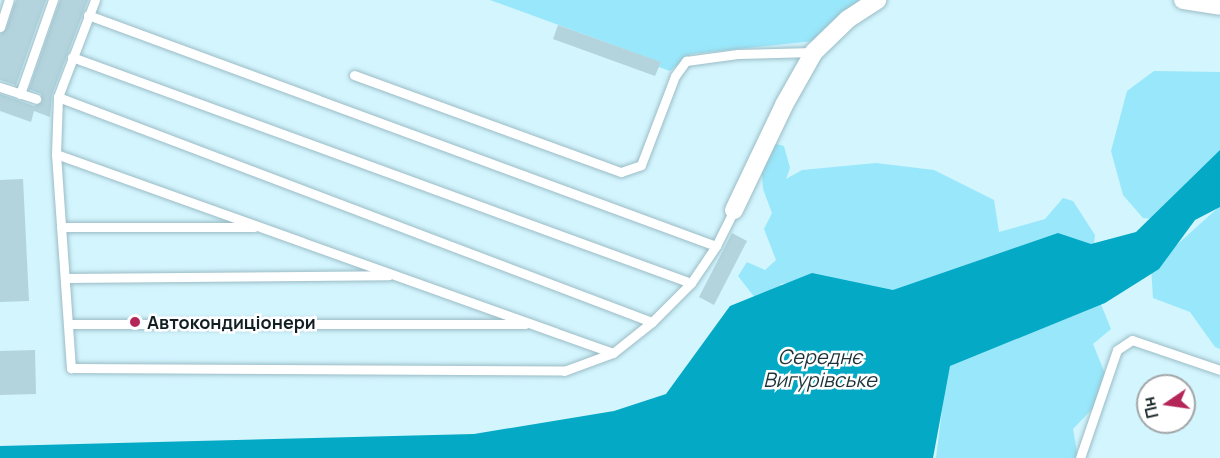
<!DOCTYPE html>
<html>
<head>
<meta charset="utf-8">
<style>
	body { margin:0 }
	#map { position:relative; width:1220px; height:458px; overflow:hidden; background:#d3f5fe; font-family:Manrope,sans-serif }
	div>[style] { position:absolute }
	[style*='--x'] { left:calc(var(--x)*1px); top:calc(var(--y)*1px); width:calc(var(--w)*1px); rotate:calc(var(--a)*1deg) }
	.green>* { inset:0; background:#99e7fb }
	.water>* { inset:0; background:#03a9c5 }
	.building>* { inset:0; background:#b3d4dd }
	.roads { filter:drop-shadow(0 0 2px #9bbcc5) drop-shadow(0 0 2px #9bbcc5) }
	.lane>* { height:9px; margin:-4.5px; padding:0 4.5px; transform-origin:4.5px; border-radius:4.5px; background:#fff }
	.street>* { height:18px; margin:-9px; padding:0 9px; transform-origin:9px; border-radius:9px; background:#fff }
	.dots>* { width:16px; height:16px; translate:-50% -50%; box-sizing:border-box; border:3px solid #fff; border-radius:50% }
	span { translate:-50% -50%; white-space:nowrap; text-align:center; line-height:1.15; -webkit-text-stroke:5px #fff; paint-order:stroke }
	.poi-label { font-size:18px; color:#132023; font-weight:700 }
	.left { translate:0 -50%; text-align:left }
	.water-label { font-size:20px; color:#1d3339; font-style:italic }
	.north { position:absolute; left:1136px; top:374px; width:60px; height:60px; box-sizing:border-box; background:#fff; border:2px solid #a1a6a7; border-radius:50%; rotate:257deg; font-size:16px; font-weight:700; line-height:24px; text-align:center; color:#132023 }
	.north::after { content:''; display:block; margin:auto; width:21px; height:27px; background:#b52658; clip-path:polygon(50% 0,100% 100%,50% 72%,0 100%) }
</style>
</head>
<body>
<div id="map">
	<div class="green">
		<i style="clip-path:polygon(490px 0,862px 0,814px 41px,691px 54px,670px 71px,659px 67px,660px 62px)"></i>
		<i style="clip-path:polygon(1154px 71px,1220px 72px,1220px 159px,1154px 219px,1143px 218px,1123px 195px,1111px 151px,1127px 91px)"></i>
		<i style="clip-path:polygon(772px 143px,784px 146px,790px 168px,786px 179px,802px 170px,876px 163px,934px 170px,994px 200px,999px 232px,1045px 219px,1063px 198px,1073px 201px,1095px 235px,1093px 252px,947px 300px,801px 282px,780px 284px,790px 302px,766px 312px,738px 276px,747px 262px,765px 270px,776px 260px,764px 229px,772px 213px,763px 189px,761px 161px)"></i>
		<i style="clip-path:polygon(1220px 206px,1220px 349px,1215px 347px,1190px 312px,1153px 298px,1151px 268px)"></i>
		<i style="clip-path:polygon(1100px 302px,1111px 329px,1093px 344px,1106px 376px,1099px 402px,1073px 429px,1078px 458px,936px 458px,948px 363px)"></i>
	</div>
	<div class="water">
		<i style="clip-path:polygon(1220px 150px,1220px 207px,1195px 220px,1159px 269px,1105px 303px,950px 366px,933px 458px,0 458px,0 446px,474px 434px,614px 411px,666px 394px,730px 306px,812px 273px,893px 290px,1058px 233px,1091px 244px,1136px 232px)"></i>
	</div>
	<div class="building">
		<i style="clip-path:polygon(16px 0,46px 0,16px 85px,0 80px,0 34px,6px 29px)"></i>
		<i style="clip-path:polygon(60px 0,88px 0,52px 95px,50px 117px,34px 111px,31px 122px,0 111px,0 94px,34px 106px,42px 102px,41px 94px,29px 89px)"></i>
		<i style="clip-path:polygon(558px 25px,661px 62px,655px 76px,553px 39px)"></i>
		<i style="clip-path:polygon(23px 179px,29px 301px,0 302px,0 180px)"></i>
		<i style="clip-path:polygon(732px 233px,747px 241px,714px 305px,699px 297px)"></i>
		<i style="clip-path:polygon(35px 350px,36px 394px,0 395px,0 351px)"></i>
	</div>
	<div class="roads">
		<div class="lane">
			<i style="--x:95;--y:0;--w:104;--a:110.9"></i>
			<i style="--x:58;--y:97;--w:57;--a:92"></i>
			<i style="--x:56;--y:154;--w:215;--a:86"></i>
			<i style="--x:71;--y:368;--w:493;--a:0.3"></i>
			<i style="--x:564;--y:371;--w:52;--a:-20.2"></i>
			<i style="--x:613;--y:353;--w:50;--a:-38.5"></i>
			<i style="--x:652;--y:322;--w:55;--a:-45"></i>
			<i style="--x:691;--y:283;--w:45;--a:-56"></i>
			<i style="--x:716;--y:246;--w:40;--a:-63.4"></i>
			<i style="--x:88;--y:15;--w:669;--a:20.2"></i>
			<i style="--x:0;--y:27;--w:28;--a:-72"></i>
			<i style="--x:72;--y:57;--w:659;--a:20.06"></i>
			<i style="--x:354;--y:75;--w:284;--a:20"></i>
			<i style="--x:621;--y:172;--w:21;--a:-19"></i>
			<i style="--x:641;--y:165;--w:95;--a:-69.1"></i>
			<i style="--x:675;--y:76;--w:19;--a:-54"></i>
			<i style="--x:686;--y:61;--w:52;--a:-7.7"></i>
			<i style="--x:738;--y:54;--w:76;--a:-1.5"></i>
			<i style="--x:0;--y:87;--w:38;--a:18"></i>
			<i style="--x:20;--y:94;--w:100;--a:-70.7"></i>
			<i style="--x:58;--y:97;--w:635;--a:20.75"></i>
			<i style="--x:56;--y:154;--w:591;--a:19.66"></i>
			<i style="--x:61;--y:227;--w:193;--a:0"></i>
			<i style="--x:65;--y:278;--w:324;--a:-0.5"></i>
			<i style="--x:68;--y:324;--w:457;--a:0"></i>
			<i style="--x:1080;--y:458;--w:114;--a:-71.1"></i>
			<i style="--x:1117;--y:350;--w:18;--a:-34"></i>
			<i style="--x:1132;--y:340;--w:93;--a:18.8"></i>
		</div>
		<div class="street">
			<i style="--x:1183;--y:0;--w:37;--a:9"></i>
			<i style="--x:734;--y:210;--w:116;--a:-64.5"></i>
			<i style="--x:784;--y:105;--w:61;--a:-60.5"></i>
			<i style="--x:814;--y:52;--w:47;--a:-44.1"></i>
			<i style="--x:848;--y:19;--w:35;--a:-33"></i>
		</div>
	</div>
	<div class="dots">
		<i style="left:135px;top:322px;background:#b52658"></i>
	</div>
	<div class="poi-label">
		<span class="left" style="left:147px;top:322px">Автокондиціонери</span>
	</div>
	<div class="water-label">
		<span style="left:820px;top:368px">Середнє<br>Вигурівське</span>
	</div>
	<div class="north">Пн</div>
</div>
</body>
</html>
